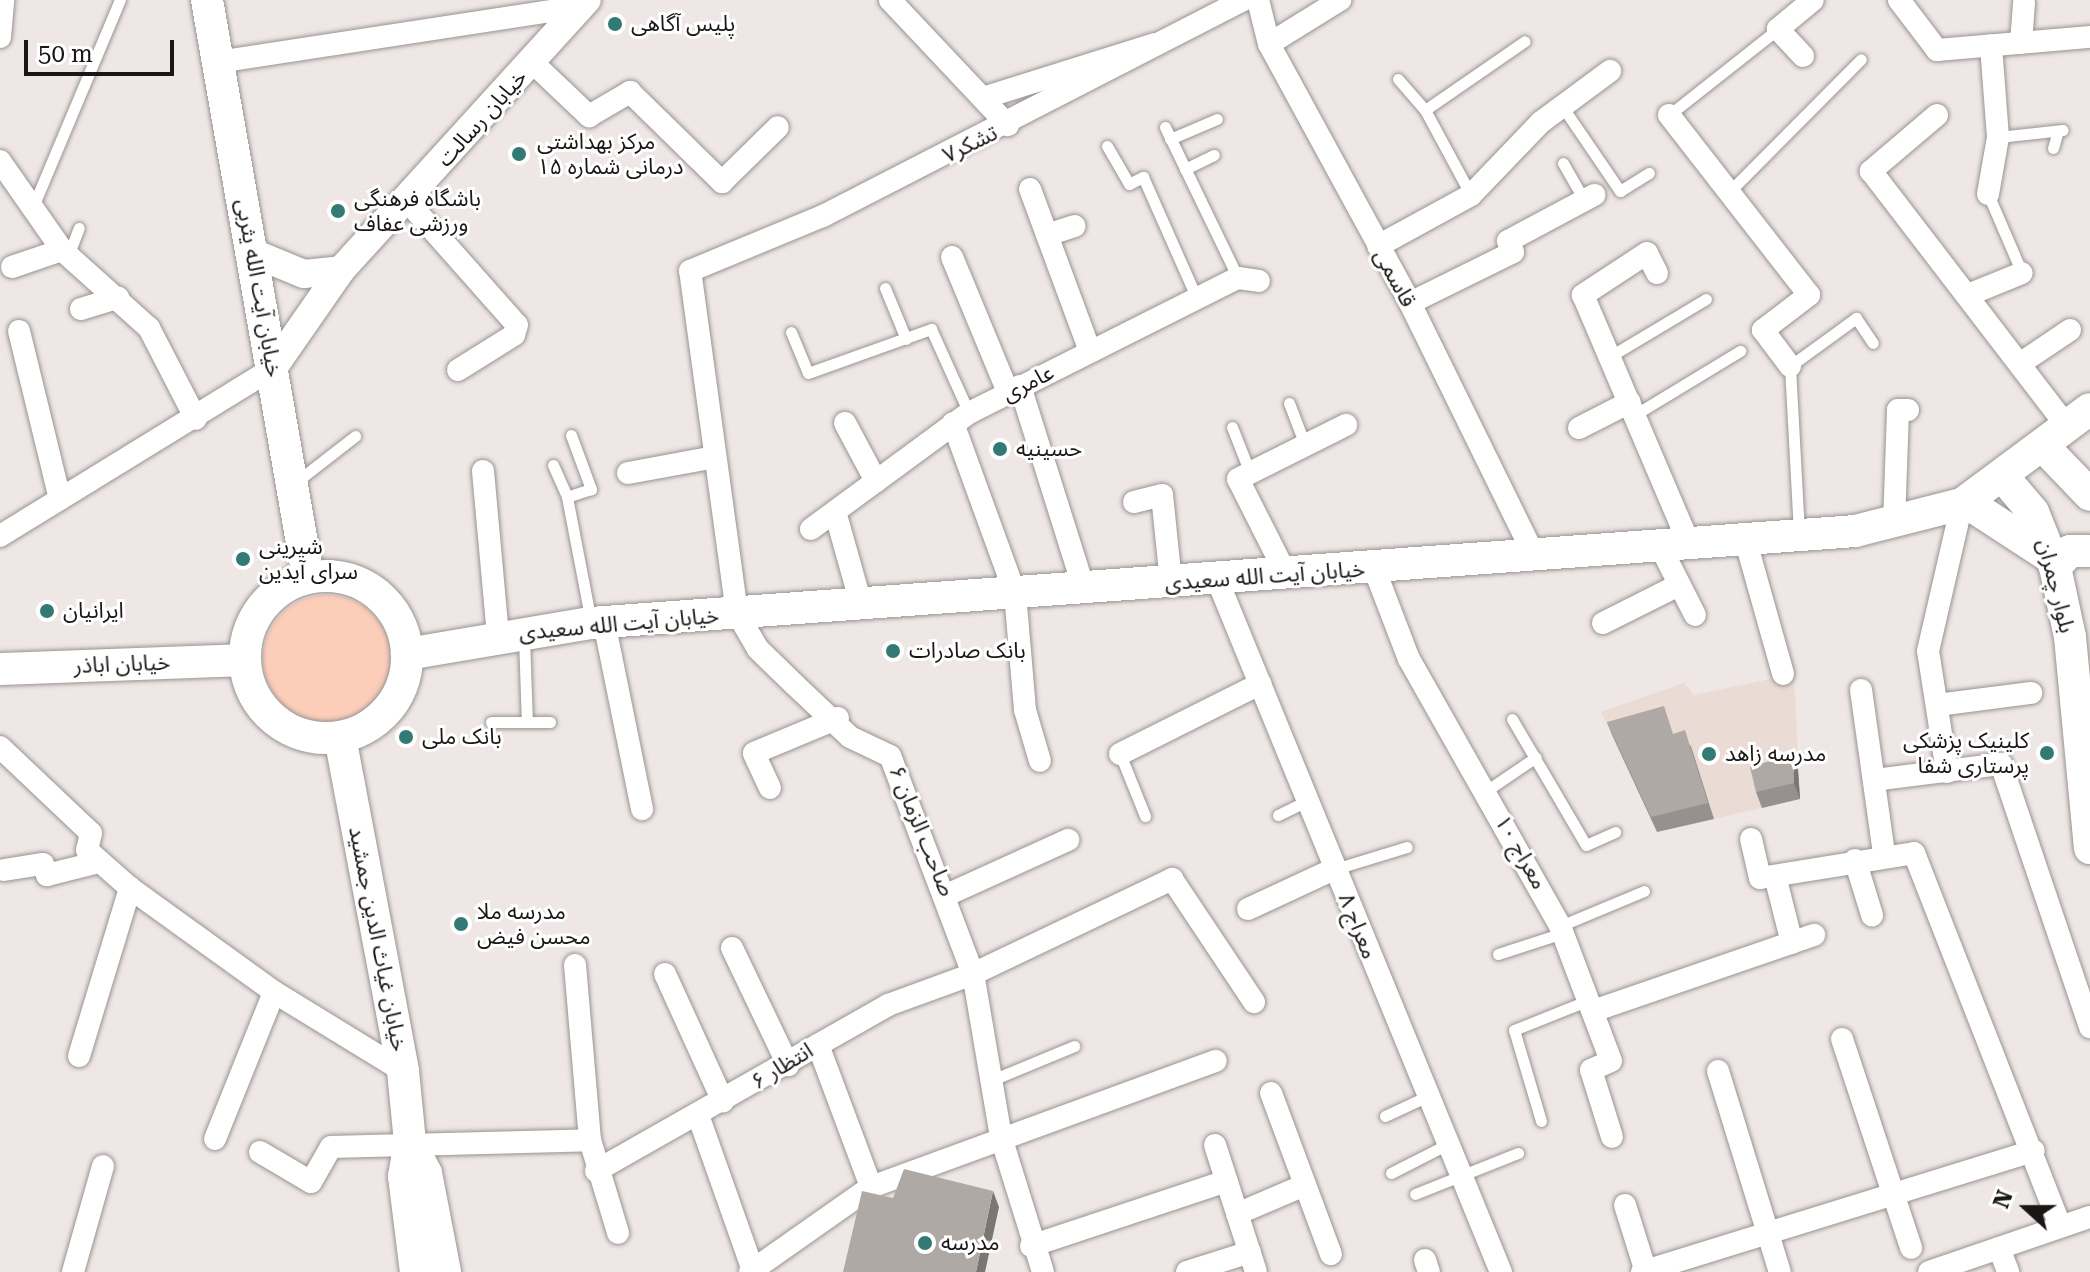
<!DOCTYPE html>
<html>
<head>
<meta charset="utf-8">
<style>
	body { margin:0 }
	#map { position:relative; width:2090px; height:1272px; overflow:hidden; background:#eee7e5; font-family:"Roboto Serif","Noto Sans Arabic",serif }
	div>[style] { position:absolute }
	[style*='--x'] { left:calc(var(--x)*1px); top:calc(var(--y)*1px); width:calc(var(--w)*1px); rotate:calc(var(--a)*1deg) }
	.built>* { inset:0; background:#eadbd5 }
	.green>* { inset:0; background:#fccdb9 }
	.round { border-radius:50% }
	.roads { filter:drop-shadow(0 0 2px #999391) drop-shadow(0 0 2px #999391) }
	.service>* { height:11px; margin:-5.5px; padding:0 5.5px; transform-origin:5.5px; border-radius:5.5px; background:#fff }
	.minor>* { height:22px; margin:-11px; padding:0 11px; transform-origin:11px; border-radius:11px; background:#fff }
	.tertiary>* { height:28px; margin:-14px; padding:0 14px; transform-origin:14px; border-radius:14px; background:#fff }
	.secondary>* { height:32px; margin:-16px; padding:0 16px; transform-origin:16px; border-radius:16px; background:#fff }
	.secondary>.ring { margin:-16px; padding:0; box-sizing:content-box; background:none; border:32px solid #fff; border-radius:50% }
	.wall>* { inset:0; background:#96918f }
	.shaded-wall>* { inset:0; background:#7a7674 }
	.building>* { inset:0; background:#afa9a6 }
	.dots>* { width:22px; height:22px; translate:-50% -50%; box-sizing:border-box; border:4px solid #fff; border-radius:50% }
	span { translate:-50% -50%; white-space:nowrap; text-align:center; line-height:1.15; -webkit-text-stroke:6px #fff; paint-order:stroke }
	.poi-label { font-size:22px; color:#191616 }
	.left { translate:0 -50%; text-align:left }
	.right { translate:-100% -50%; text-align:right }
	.street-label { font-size:22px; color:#191616 }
	.north { position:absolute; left:1986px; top:1168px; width:80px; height:80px; -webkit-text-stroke:6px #fff; paint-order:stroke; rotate:291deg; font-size:22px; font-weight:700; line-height:32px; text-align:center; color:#191616 }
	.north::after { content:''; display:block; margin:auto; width:28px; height:36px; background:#191616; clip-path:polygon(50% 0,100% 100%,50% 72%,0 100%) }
	.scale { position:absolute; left:24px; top:40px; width:150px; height:36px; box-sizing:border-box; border:4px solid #191616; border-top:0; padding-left:10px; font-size:24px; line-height:28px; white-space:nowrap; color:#191616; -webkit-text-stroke:6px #fff; paint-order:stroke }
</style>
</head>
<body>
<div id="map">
	<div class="built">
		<i style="clip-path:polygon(1794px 674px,1800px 799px,1657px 832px,1601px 712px,1684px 683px,1694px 695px)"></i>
	</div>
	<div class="green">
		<i class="round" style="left:263px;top:595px;width:128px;height:128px"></i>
	</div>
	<div class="roads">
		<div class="service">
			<i style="--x:1398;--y:79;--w:41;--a:48.9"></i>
			<i style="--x:1425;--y:110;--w:97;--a:61.6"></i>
			<i style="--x:1562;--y:106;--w:103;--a:55.7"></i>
			<i style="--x:1620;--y:191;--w:34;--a:-32"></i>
			<i style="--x:1425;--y:110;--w:121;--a:-34.6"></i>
			<i style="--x:1669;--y:115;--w:139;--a:-38.3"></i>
			<i style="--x:1165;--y:127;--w:168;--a:64.2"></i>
			<i style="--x:1998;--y:137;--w:65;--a:-6.1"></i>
			<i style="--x:1170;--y:139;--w:51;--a:-23.1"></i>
			<i style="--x:1107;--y:146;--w:44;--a:59.9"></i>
			<i style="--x:1129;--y:184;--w:16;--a:-27"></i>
			<i style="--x:1143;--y:177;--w:133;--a:66.1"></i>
			<i style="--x:2053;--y:148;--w:18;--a:-74"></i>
			<i style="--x:1563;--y:163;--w:43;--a:60.4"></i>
			<i style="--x:1185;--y:169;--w:32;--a:-26"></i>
			<i style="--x:1729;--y:192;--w:187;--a:-45.2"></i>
			<i style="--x:1988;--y:194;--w:86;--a:66.7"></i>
			<i style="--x:32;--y:209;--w:227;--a:-67.2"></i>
			<i style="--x:68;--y:256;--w:30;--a:-69"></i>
			<i style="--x:885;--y:288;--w:55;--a:67.6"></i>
			<i style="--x:791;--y:332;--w:44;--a:67.5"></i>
			<i style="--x:808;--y:373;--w:131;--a:-19.7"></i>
			<i style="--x:931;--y:329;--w:92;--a:65.7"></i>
			<i style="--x:1609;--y:357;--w:113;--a:-30.9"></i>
			<i style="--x:1289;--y:403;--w:45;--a:69.1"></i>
			<i style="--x:1636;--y:414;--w:122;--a:-31.2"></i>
			<i style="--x:1232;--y:427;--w:49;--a:68.6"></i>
			<i style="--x:571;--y:435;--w:58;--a:69.7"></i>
			<i style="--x:591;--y:489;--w:25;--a:162"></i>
			<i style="--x:567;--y:497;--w:127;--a:79.1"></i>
			<i style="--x:553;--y:465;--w:35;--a:66"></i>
			<i style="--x:296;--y:482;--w:75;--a:-37.9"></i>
			<i style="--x:1799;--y:533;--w:167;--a:-93.1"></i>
			<i style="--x:1790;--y:366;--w:82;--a:-36"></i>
			<i style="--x:1856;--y:318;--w:30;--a:56"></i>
			<i style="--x:524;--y:638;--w:84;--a:88"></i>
			<i style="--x:1512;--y:719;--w:146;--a:59.6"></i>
			<i style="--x:1586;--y:845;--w:32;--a:-24"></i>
			<i style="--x:491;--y:722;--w:59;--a:0"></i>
			<i style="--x:1120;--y:754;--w:67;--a:68"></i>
			<i style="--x:1486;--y:791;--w:60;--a:-34.2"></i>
			<i style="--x:1278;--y:815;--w:32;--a:-26"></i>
			<i style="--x:1335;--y:869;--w:75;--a:-17"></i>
			<i style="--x:1560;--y:926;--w:91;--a:-22.6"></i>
			<i style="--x:1498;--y:954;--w:68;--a:-17.9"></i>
			<i style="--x:992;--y:1080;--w:89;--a:-22.5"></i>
			<i style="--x:1385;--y:1116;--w:45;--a:-24.9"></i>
			<i style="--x:1541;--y:1121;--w:95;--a:-106.5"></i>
			<i style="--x:1514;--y:1030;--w:81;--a:-21.8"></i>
			<i style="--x:1391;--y:1173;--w:62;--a:-27"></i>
			<i style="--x:1415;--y:1194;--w:111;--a:-21.7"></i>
		</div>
		<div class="minor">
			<i style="--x:890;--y:0;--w:172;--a:46.7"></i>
			<i style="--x:1258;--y:0;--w:45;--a:76"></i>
			<i style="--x:1269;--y:44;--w:295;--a:61.4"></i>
			<i style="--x:1410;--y:303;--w:283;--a:63.8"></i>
			<i style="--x:1899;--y:0;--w:63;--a:52.8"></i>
			<i style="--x:1937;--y:50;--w:154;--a:-4.9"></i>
			<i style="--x:0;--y:37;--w:37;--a:-85"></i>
			<i style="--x:2021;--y:43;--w:40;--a:-85.7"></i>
			<i style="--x:1269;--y:44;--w:84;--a:-31.8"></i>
			<i style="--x:1803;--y:56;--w:37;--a:-133"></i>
			<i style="--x:1778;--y:29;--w:45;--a:-39.6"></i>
			<i style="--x:218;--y:62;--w:368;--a:-8.7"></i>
			<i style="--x:532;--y:62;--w:79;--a:43.5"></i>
			<i style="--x:589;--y:116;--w:48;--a:-30.3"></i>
			<i style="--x:630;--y:92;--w:129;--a:44.4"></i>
			<i style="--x:722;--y:182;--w:78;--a:-44.5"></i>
			<i style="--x:986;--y:97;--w:177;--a:-17.4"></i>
			<i style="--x:1669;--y:115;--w:228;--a:52.1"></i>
			<i style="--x:1809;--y:295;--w:58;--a:142.7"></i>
			<i style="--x:1763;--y:330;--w:45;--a:53.1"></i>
			<i style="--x:1937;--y:115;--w:87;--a:139.7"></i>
			<i style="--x:1871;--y:171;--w:324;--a:52.5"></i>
			<i style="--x:0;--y:161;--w:108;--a:55.1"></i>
			<i style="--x:62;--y:250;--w:117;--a:41.9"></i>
			<i style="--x:149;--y:328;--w:102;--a:62.7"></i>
			<i style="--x:1030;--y:189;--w:173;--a:69.7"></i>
			<i style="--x:1988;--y:194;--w:58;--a:-80"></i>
			<i style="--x:1998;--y:137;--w:92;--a:-94.4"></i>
			<i style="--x:408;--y:202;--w:164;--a:48.5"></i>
			<i style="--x:517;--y:325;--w:10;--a:107"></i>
			<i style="--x:514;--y:335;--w:66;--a:148"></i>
			<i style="--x:1047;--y:235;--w:29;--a:-18"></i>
			<i style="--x:1378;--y:246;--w:106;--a:-28.7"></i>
			<i style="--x:1471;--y:195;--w:101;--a:-46.2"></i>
			<i style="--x:1541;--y:122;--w:86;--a:-36.5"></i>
			<i style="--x:952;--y:257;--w:146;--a:67.5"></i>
			<i style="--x:12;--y:267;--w:53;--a:-18.8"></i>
			<i style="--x:1657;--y:273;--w:22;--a:-117"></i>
			<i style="--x:1647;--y:253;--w:77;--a:146.7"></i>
			<i style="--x:1583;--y:295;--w:273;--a:66.9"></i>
			<i style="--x:1968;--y:295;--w:58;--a:-22.2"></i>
			<i style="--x:1410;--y:303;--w:115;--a:-26.3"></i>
			<i style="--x:1513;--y:252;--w:12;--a:-114"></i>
			<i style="--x:1508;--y:241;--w:98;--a:-28.1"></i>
			<i style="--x:81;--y:309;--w:39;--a:-17"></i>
			<i style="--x:19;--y:331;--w:173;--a:76.3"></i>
			<i style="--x:2021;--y:363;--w:59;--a:-34"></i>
			<i style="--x:1020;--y:386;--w:213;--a:72.5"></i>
			<i style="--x:845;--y:423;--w:66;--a:61.9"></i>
			<i style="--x:953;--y:423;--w:181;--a:70"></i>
			<i style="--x:1015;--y:593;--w:117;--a:85.1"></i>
			<i style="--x:1025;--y:710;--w:53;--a:73.6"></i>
			<i style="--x:1579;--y:428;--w:57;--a:-27"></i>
			<i style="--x:483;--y:471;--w:166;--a:84.8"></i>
			<i style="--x:628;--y:473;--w:88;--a:-10.4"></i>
			<i style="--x:1134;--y:502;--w:29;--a:-14"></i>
			<i style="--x:1162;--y:495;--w:87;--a:84.1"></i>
			<i style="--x:836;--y:515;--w:92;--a:74.3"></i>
			<i style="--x:1894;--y:525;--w:115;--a:-88"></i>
			<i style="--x:1898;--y:410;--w:10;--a:0"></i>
			<i style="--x:811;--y:529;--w:196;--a:-36.3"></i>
			<i style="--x:969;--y:413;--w:301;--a:-26.7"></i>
			<i style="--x:1238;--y:278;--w:21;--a:8"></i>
			<i style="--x:0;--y:536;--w:321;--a:-31.6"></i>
			<i style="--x:1746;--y:542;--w:137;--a:74.3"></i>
			<i style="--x:1661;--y:548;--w:75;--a:63.1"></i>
			<i style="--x:1374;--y:568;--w:97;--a:69"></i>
			<i style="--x:1409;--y:659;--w:307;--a:60.5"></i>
			<i style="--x:1560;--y:926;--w:144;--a:69.3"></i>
			<i style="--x:1611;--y:1061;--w:22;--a:156"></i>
			<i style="--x:1591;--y:1070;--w:70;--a:72.6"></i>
			<i style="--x:1286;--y:574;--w:106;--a:-116.8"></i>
			<i style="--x:1238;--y:479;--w:121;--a:-26.6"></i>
			<i style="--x:1217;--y:579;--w:749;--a:67.72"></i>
			<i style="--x:604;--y:622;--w:191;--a:78.5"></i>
			<i style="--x:1603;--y:623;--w:85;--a:-26.6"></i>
			<i style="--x:1861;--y:690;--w:166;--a:82"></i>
			<i style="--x:1937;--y:705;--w:95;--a:-7.3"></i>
			<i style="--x:0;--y:747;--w:125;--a:43.4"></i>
			<i style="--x:91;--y:833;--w:17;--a:103"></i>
			<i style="--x:87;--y:850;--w:57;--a:41.5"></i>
			<i style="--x:130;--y:888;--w:178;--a:35.8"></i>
			<i style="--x:274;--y:992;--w:151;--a:31.5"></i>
			<i style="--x:1120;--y:754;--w:157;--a:-26.6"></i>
			<i style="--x:1947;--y:772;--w:122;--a:-98.9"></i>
			<i style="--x:1928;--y:651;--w:151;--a:-77"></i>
			<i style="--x:1874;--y:780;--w:128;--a:-7.2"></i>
			<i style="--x:2001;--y:764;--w:278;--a:71.3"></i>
			<i style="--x:770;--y:788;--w:38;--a:-115"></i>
			<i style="--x:754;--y:753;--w:91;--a:-22.6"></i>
			<i style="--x:1751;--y:839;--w:40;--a:77"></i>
			<i style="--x:1760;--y:878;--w:156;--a:-9.2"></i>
			<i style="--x:1914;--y:853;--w:401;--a:68.6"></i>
			<i style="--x:1855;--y:860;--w:58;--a:72.8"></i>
			<i style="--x:4;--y:870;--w:39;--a:-9"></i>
			<i style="--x:43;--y:864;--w:12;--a:70"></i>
			<i style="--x:47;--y:875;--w:54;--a:-14"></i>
			<i style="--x:1775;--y:876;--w:69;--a:75.8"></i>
			<i style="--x:949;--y:894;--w:131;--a:-24.4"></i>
			<i style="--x:1248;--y:909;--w:95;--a:-24.9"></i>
			<i style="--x:732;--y:948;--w:130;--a:64.4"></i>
			<i style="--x:575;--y:965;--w:176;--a:85.1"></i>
			<i style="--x:665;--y:974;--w:140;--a:65.5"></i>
			<i style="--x:1593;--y:1011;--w:234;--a:-19"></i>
			<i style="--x:1842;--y:1039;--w:220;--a:71.7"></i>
			<i style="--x:818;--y:1045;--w:152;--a:69.5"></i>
			<i style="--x:79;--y:1056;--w:176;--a:-73.1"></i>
			<i style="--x:1718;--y:1071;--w:210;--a:72.9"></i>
			<i style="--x:1271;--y:1093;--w:172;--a:69.6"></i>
			<i style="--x:698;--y:1115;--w:164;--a:70.5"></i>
			<i style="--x:215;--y:1139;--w:158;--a:-68.1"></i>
			<i style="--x:1215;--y:1145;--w:133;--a:72.1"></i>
			<i style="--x:260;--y:1152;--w:59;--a:30.5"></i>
			<i style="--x:311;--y:1182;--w:40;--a:-60.3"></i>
			<i style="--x:331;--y:1147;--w:259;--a:-1.5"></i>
			<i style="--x:590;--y:1140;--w:97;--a:73.2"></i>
			<i style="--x:596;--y:1171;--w:336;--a:-29.6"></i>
			<i style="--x:888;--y:1005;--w:90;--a:-20"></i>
			<i style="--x:973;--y:974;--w:221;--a:-25.5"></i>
			<i style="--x:1172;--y:879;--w:148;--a:56.3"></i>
			<i style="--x:1625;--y:1205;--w:70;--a:72.6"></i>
			<i style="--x:1237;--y:1214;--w:74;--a:-23.1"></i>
			<i style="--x:1031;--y:1246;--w:206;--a:-18.4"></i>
			<i style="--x:1999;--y:1248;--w:26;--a:69"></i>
			<i style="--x:1425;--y:1260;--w:13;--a:72"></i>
			<i style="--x:73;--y:1272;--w:110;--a:-74.2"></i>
			<i style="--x:750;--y:1272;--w:148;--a:-35.1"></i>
			<i style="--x:871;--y:1187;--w:367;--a:-20.1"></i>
			<i style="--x:1043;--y:1272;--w:141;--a:-107.3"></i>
			<i style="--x:1001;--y:1137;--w:165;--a:-99.7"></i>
			<i style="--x:973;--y:974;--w:233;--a:-110.8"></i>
			<i style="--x:890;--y:756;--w:44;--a:-154.6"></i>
			<i style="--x:850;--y:737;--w:76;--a:-136.6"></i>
			<i style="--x:795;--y:685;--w:52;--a:-135.8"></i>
			<i style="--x:758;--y:649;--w:42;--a:-120.3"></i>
			<i style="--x:737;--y:613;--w:345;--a:-97.8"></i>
			<i style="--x:690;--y:271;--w:144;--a:-22.5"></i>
			<i style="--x:823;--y:216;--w:473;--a:-27.2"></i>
			<i style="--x:1187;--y:1272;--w:66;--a:-17.6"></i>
			<i style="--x:1642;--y:1272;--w:410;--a:-17.2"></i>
			<i style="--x:1929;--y:1272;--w:170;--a:-18.9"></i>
		</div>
		<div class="tertiary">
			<i style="--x:253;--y:253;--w:55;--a:22.4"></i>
			<i style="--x:304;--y:274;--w:37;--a:-6"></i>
			<i style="--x:273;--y:368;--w:119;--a:-55.2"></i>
			<i style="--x:341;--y:270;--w:365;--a:-47.7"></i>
		</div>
		<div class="secondary">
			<i style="--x:207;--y:0;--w:586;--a:80.07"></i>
			<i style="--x:2044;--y:447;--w:66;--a:46.2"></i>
			<i style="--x:2005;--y:479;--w:43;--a:49.7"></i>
			<i style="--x:2033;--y:512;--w:59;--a:68.2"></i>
			<i style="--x:2055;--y:567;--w:72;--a:77.9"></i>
			<i style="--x:2070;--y:637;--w:212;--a:84.6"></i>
			<i style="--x:1966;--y:502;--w:103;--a:33.1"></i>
			<i style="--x:2055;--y:567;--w:22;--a:-47"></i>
			<i style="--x:2070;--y:551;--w:20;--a:0"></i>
			<i class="ring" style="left:245px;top:576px;width:130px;height:130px"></i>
			<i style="--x:407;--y:654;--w:187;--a:-9.6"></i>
			<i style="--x:591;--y:623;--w:1267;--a:-4.16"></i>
			<i style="--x:1855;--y:531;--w:110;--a:-14.2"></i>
			<i style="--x:1962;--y:504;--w:159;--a:-36.6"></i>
			<i style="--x:0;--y:669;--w:244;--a:-2.1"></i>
			<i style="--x:340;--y:737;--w:340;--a:79.3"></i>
			<i style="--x:403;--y:1071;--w:71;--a:84.4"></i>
			<i style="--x:410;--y:1142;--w:35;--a:100"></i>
			<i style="--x:404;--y:1176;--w:97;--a:82.9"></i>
			<i style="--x:410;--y:1142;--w:35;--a:63"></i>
			<i style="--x:426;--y:1173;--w:101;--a:79.1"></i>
		</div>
	</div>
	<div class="wall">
		<i style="clip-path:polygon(1607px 722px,1674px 734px,1691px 746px,1714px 819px,1657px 832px,1613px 737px)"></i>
		<i style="clip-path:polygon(1798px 770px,1800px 799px,1762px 808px,1756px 792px)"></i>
	</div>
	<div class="shaded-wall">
		<i style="clip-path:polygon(1793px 754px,1798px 770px,1800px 799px,1794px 783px)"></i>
		<i style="clip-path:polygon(993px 1191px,999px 1207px,985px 1272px,976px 1272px)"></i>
	</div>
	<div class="building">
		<i style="clip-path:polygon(1664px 706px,1673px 734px,1685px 730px,1708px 803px,1651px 817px,1607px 722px)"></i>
		<i style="clip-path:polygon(1793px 754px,1794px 783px,1756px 792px,1750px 767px)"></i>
		<i style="clip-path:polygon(904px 1169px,993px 1191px,976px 1272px,843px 1272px,862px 1191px,893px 1198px)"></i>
	</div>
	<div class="dots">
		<i style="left:615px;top:24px;background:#337a74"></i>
		<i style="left:519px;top:154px;background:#337a74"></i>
		<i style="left:338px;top:211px;background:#337a74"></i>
		<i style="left:1000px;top:449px;background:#337a74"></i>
		<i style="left:243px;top:559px;background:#337a74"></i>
		<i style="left:47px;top:611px;background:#337a74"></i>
		<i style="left:893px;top:651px;background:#337a74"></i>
		<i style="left:406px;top:737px;background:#337a74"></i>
		<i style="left:2047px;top:753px;background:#337a74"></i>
		<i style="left:1709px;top:754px;background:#337a74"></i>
		<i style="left:461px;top:924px;background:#337a74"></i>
		<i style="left:925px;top:1243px;background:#337a74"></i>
	</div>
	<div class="poi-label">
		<span class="left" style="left:631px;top:24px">پلیس آگاهی</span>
		<span class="left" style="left:537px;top:154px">مرکز بهداشتی<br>درمانی شماره ۱۵</span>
		<span class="left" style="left:354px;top:211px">باشگاه فرهنگی<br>ورزشی عفاف</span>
		<span class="left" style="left:1016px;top:449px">حسینیه</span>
		<span class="left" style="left:259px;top:559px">شیرینی<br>سرای آیدین</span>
		<span class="left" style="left:63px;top:611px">ایرانیان</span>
		<span class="left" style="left:909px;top:651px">بانک صادرات</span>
		<span class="left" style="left:422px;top:737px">بانک ملی</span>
		<span class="right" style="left:2029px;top:753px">کلینیک پزشکی<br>پرستاری شفا</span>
		<span class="left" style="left:1725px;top:754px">مدرسه زاهد</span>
		<span class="left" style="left:477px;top:924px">مدرسه ملا<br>محسن فیض</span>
		<span class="left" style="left:941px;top:1243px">مدرسه</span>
	</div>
	<div class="street-label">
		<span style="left:482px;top:118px;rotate:-48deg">خیابان رسالت</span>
		<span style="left:970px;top:144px;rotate:-26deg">تشکر۷</span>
		<span style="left:1395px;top:278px;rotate:61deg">قاسمی</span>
		<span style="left:259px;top:288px;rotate:80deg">خیابان آیت الله یثربی</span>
		<span style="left:1028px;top:383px;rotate:-27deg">عامری</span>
		<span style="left:1265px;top:576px;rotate:-4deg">خیابان آیت الله سعیدی</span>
		<span style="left:2056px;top:586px;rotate:76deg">بلوار چمران</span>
		<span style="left:619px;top:624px;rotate:-5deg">خیابان آیت الله سعیدی</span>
		<span style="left:122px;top:664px;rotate:-2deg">خیابان اباذر</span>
		<span style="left:922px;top:831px;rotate:68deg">صاحب الزمان ۶</span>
		<span style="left:1521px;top:852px;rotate:60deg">معراج ۱۰</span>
		<span style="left:1358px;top:926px;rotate:68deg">معراج ۸</span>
		<span style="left:378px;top:939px;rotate:79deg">خیابان غیاث الدین جمشید</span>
		<span style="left:782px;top:1066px;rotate:-31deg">انتظار ۶</span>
	</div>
	<div class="north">N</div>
	<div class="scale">50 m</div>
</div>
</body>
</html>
